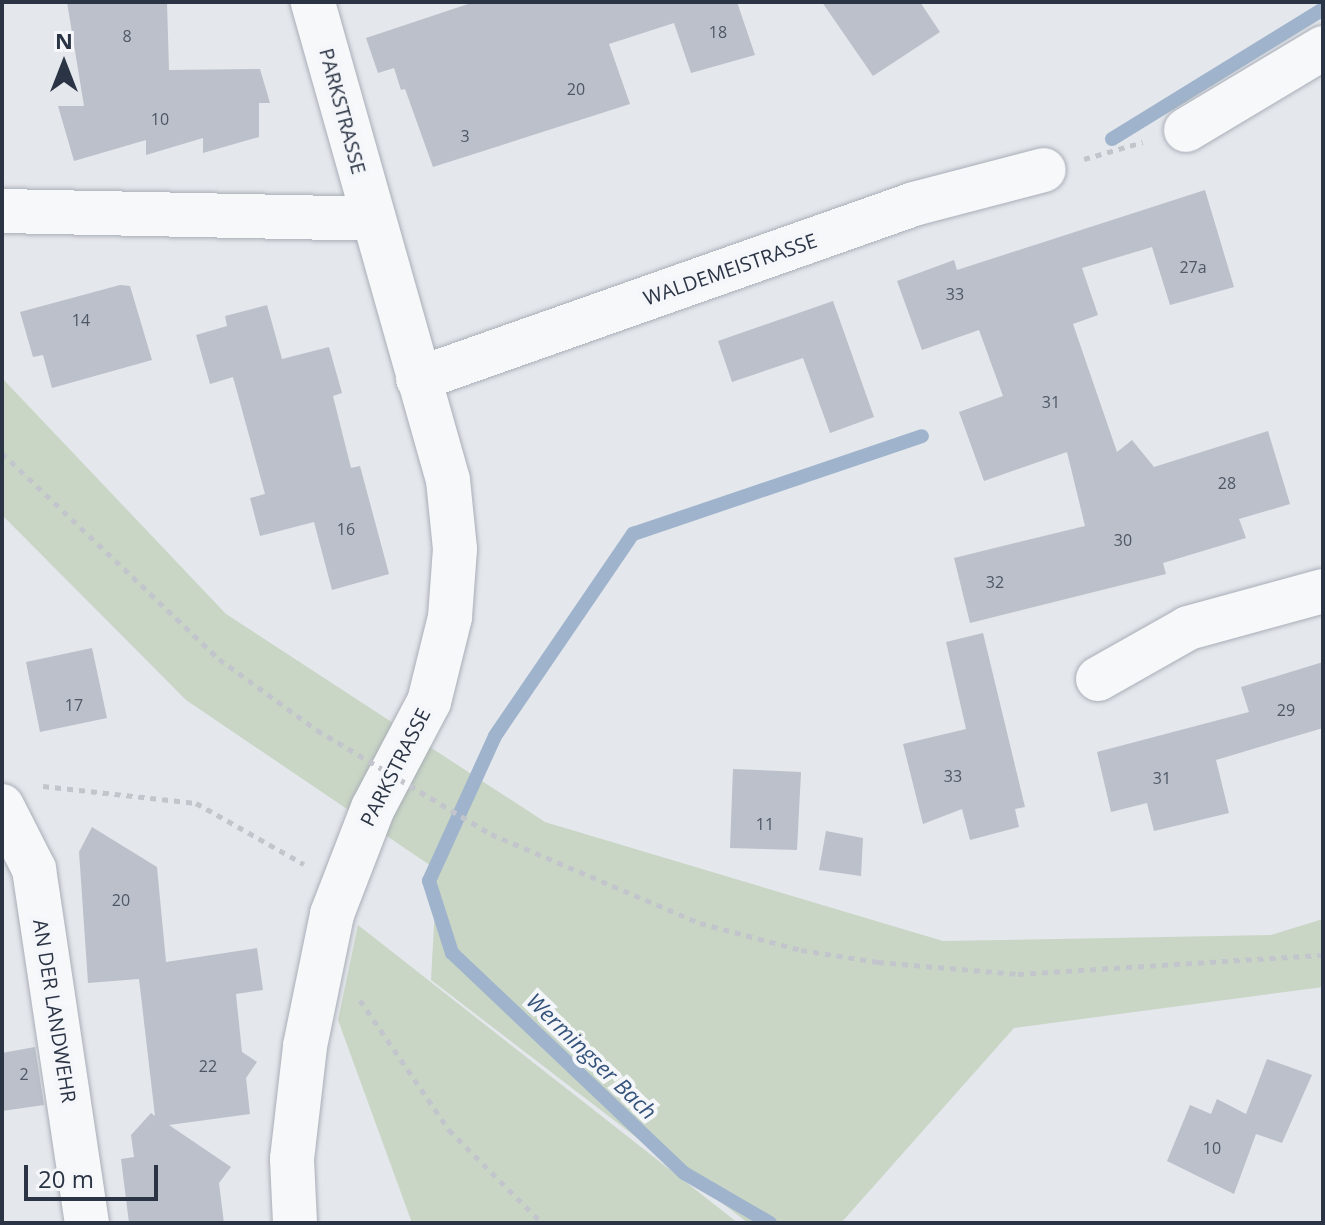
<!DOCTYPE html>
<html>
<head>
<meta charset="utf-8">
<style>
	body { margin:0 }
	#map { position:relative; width:1325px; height:1225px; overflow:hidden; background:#e4e7ec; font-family:"Open Sans",sans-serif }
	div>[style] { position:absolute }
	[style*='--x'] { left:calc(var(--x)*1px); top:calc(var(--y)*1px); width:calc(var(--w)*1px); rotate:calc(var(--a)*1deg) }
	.green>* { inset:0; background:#c9d6c5 }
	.stream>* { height:14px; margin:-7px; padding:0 7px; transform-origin:7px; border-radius:7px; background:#9fb4cc }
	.building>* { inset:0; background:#bbc0ca }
	.path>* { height:5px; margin-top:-2.5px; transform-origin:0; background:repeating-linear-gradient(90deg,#c2c5cb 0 6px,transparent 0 12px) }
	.roads { filter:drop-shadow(0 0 2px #a9aeb7) drop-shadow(0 0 2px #a9aeb7) }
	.minor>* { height:44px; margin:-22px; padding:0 22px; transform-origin:22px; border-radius:22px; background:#f7f8fa }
	.path-bridge>* { height:5px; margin-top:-2.5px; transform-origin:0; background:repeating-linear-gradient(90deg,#c2c5cb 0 6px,transparent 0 12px) }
	span { translate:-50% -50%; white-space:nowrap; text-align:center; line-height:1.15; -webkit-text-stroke:8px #f4f6f9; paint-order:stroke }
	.number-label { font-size:16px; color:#4f5766 }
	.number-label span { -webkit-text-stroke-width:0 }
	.street-label { font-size:20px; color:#2b3445 }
	.water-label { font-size:22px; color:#34527a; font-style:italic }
	.frame { position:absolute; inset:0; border:4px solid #2b3445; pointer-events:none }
	.north { position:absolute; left:24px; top:24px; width:80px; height:80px; -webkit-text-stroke:6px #f4f6f9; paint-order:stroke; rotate:0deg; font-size:22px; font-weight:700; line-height:32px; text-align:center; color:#2b3445 }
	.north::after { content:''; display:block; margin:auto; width:28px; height:36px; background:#2b3445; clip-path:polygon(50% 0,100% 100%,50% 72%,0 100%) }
	.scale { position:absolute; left:24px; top:1165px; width:134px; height:36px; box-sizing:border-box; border:4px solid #2b3445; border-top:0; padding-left:10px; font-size:24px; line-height:28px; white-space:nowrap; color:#2b3445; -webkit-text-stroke:6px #f4f6f9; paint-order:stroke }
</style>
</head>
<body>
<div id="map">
	<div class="green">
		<i style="clip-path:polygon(2px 378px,226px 614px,545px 822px,943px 941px,1271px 935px,1323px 919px,1323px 987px,1014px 1028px,841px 1223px,748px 1223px,431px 980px,437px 870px,186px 700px,2px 515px)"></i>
		<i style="clip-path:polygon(358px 925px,738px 1223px,412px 1223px,338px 1020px)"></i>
	</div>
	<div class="stream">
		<i style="--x:1112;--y:139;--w:248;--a:-31.6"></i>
		<i style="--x:770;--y:1223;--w:99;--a:-149.8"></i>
		<i style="--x:684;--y:1173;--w:320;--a:-136.5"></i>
		<i style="--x:452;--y:953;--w:76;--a:-107.7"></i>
		<i style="--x:429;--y:881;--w:159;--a:-65.5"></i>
		<i style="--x:495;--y:736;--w:245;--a:-55.7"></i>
		<i style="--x:633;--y:534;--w:305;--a:-18.7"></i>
	</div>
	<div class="building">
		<i style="clip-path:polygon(67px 2px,167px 2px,169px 70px,260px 69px,270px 103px,259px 103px,259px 137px,203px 153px,203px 138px,146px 155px,146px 140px,74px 161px,58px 106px,84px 106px)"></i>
		<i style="clip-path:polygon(474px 2px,737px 2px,755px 55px,691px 73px,674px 23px,609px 44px,630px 104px,433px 167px,405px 89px,401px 90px,394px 68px,378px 73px,366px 38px)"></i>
		<i style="clip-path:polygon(822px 2px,920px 2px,940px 32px,873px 76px)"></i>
		<i style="clip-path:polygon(1205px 190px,1234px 287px,1170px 305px,1152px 247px,1082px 268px,1098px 315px,1073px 324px,1117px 452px,1132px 440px,1154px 467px,1268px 431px,1290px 504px,1239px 519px,1246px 538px,1163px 563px,1166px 574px,970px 623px,954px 558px,1085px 526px,1067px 452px,984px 481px,959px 412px,1003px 396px,979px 330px,922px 350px,897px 281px,954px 260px,957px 270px)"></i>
		<i style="clip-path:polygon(120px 285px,130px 286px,152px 360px,52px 388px,43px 355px,33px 357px,20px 312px)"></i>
		<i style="clip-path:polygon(833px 301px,874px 417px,830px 433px,803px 358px,732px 382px,718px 341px)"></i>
		<i style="clip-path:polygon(267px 305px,282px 359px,329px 347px,342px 393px,333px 396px,351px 468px,360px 466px,389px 574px,332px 590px,314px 522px,260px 536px,250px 498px,265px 494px,233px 377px,210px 384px,196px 335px,227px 326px,225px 316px)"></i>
		<i style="clip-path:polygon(983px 633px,1025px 807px,1015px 809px,1019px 827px,970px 840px,962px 809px,923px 824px,903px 744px,966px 729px,946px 642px)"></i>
		<i style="clip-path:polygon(92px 648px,107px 718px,40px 732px,26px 662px)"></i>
		<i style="clip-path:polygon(1323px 662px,1323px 728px,1216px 760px,1229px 813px,1154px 831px,1147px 803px,1111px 812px,1097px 752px,1249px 712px,1241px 687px)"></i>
		<i style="clip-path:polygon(733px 769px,801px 772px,797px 850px,730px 848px)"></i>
		<i style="clip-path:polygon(92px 827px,157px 867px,166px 962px,257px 948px,263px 990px,236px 994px,242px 1052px,257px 1062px,246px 1078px,250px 1114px,169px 1125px,231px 1167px,219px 1183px,224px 1223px,129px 1223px,121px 1159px,134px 1157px,131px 1135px,151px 1113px,155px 1116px,139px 979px,88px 983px,79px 852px)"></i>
		<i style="clip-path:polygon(826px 831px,863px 838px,861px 876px,819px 870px)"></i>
		<i style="clip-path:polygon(35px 1047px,44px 1105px,2px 1111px,2px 1053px)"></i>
		<i style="clip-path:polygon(1267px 1059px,1312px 1075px,1282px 1143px,1256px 1134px,1234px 1194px,1167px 1161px,1190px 1105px,1211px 1114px,1217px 1099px,1246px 1114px)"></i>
	</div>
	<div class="path">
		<i style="--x:1084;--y:159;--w:61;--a:-16.1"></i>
		<i style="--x:2;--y:453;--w:299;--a:43.5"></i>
		<i style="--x:219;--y:659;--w:121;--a:35.9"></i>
		<i style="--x:43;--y:786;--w:154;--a:6.3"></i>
		<i style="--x:196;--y:803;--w:124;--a:29.5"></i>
		<i style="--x:491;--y:834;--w:227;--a:23.1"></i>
		<i style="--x:700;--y:923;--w:105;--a:15"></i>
		<i style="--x:801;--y:950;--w:78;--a:8.9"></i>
		<i style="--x:878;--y:962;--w:141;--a:4.9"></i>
		<i style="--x:1018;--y:974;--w:306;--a:-3.6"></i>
		<i style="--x:360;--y:1000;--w:158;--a:55.6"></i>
		<i style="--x:449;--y:1130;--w:132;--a:45"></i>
	</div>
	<div class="roads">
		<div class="minor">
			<i style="--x:1186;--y:130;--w:160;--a:-30.9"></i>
			<i style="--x:2;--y:211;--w:371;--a:1.2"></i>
			<i style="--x:418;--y:379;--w:526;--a:-19.43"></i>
			<i style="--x:914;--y:204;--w:134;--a:-14.7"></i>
			<i style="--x:1098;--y:679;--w:103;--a:-29.5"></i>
			<i style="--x:1188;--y:628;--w:140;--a:-15.3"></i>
			<i style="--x:2;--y:806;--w:71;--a:63.1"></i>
			<i style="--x:34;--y:869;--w:358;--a:81.5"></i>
			<i style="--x:295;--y:1223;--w:64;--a:-92.7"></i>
			<i style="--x:292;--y:1159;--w:114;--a:-83.4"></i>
			<i style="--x:305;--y:1046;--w:135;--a:-78.4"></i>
			<i style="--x:332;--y:914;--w:114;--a:-68.9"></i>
			<i style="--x:373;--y:808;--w:120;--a:-62.2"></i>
			<i style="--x:429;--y:702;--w:88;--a:-76.1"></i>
			<i style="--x:450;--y:617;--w:68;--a:-85.8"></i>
			<i style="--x:455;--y:549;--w:69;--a:-95.8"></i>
			<i style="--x:448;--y:480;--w:497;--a:-105.8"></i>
		</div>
	</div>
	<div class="path-bridge">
		<i style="--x:317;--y:730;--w:203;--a:30.9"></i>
	</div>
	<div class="number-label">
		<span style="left:718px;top:32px">18</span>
		<span style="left:127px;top:36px">8</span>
		<span style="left:576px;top:89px">20</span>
		<span style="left:160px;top:119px">10</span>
		<span style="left:465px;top:136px">3</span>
		<span style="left:1193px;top:267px">27a</span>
		<span style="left:955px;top:294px">33</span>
		<span style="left:81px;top:320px">14</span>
		<span style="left:1051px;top:402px">31</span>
		<span style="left:1227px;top:483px">28</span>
		<span style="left:346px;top:529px">16</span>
		<span style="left:1123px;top:540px">30</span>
		<span style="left:995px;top:582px">32</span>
		<span style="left:74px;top:705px">17</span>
		<span style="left:1286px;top:710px">29</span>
		<span style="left:953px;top:776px">33</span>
		<span style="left:1162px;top:778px">31</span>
		<span style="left:765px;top:824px">11</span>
		<span style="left:121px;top:900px">20</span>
		<span style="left:208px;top:1066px">22</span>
		<span style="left:24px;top:1074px">2</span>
		<span style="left:1212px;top:1148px">10</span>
	</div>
	<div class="street-label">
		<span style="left:343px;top:111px;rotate:75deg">PARKSTRASSE</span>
		<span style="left:730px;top:269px;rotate:-19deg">WALDEMEISTRASSE</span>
		<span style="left:395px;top:767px;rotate:-63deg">PARKSTRASSE</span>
		<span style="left:55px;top:1011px;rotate:81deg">AN DER LANDWEHR</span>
	</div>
	<div class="water-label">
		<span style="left:592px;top:1056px;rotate:44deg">Wermingser Bach</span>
	</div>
	<div class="frame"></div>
	<div class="north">N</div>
	<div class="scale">20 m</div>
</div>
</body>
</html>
